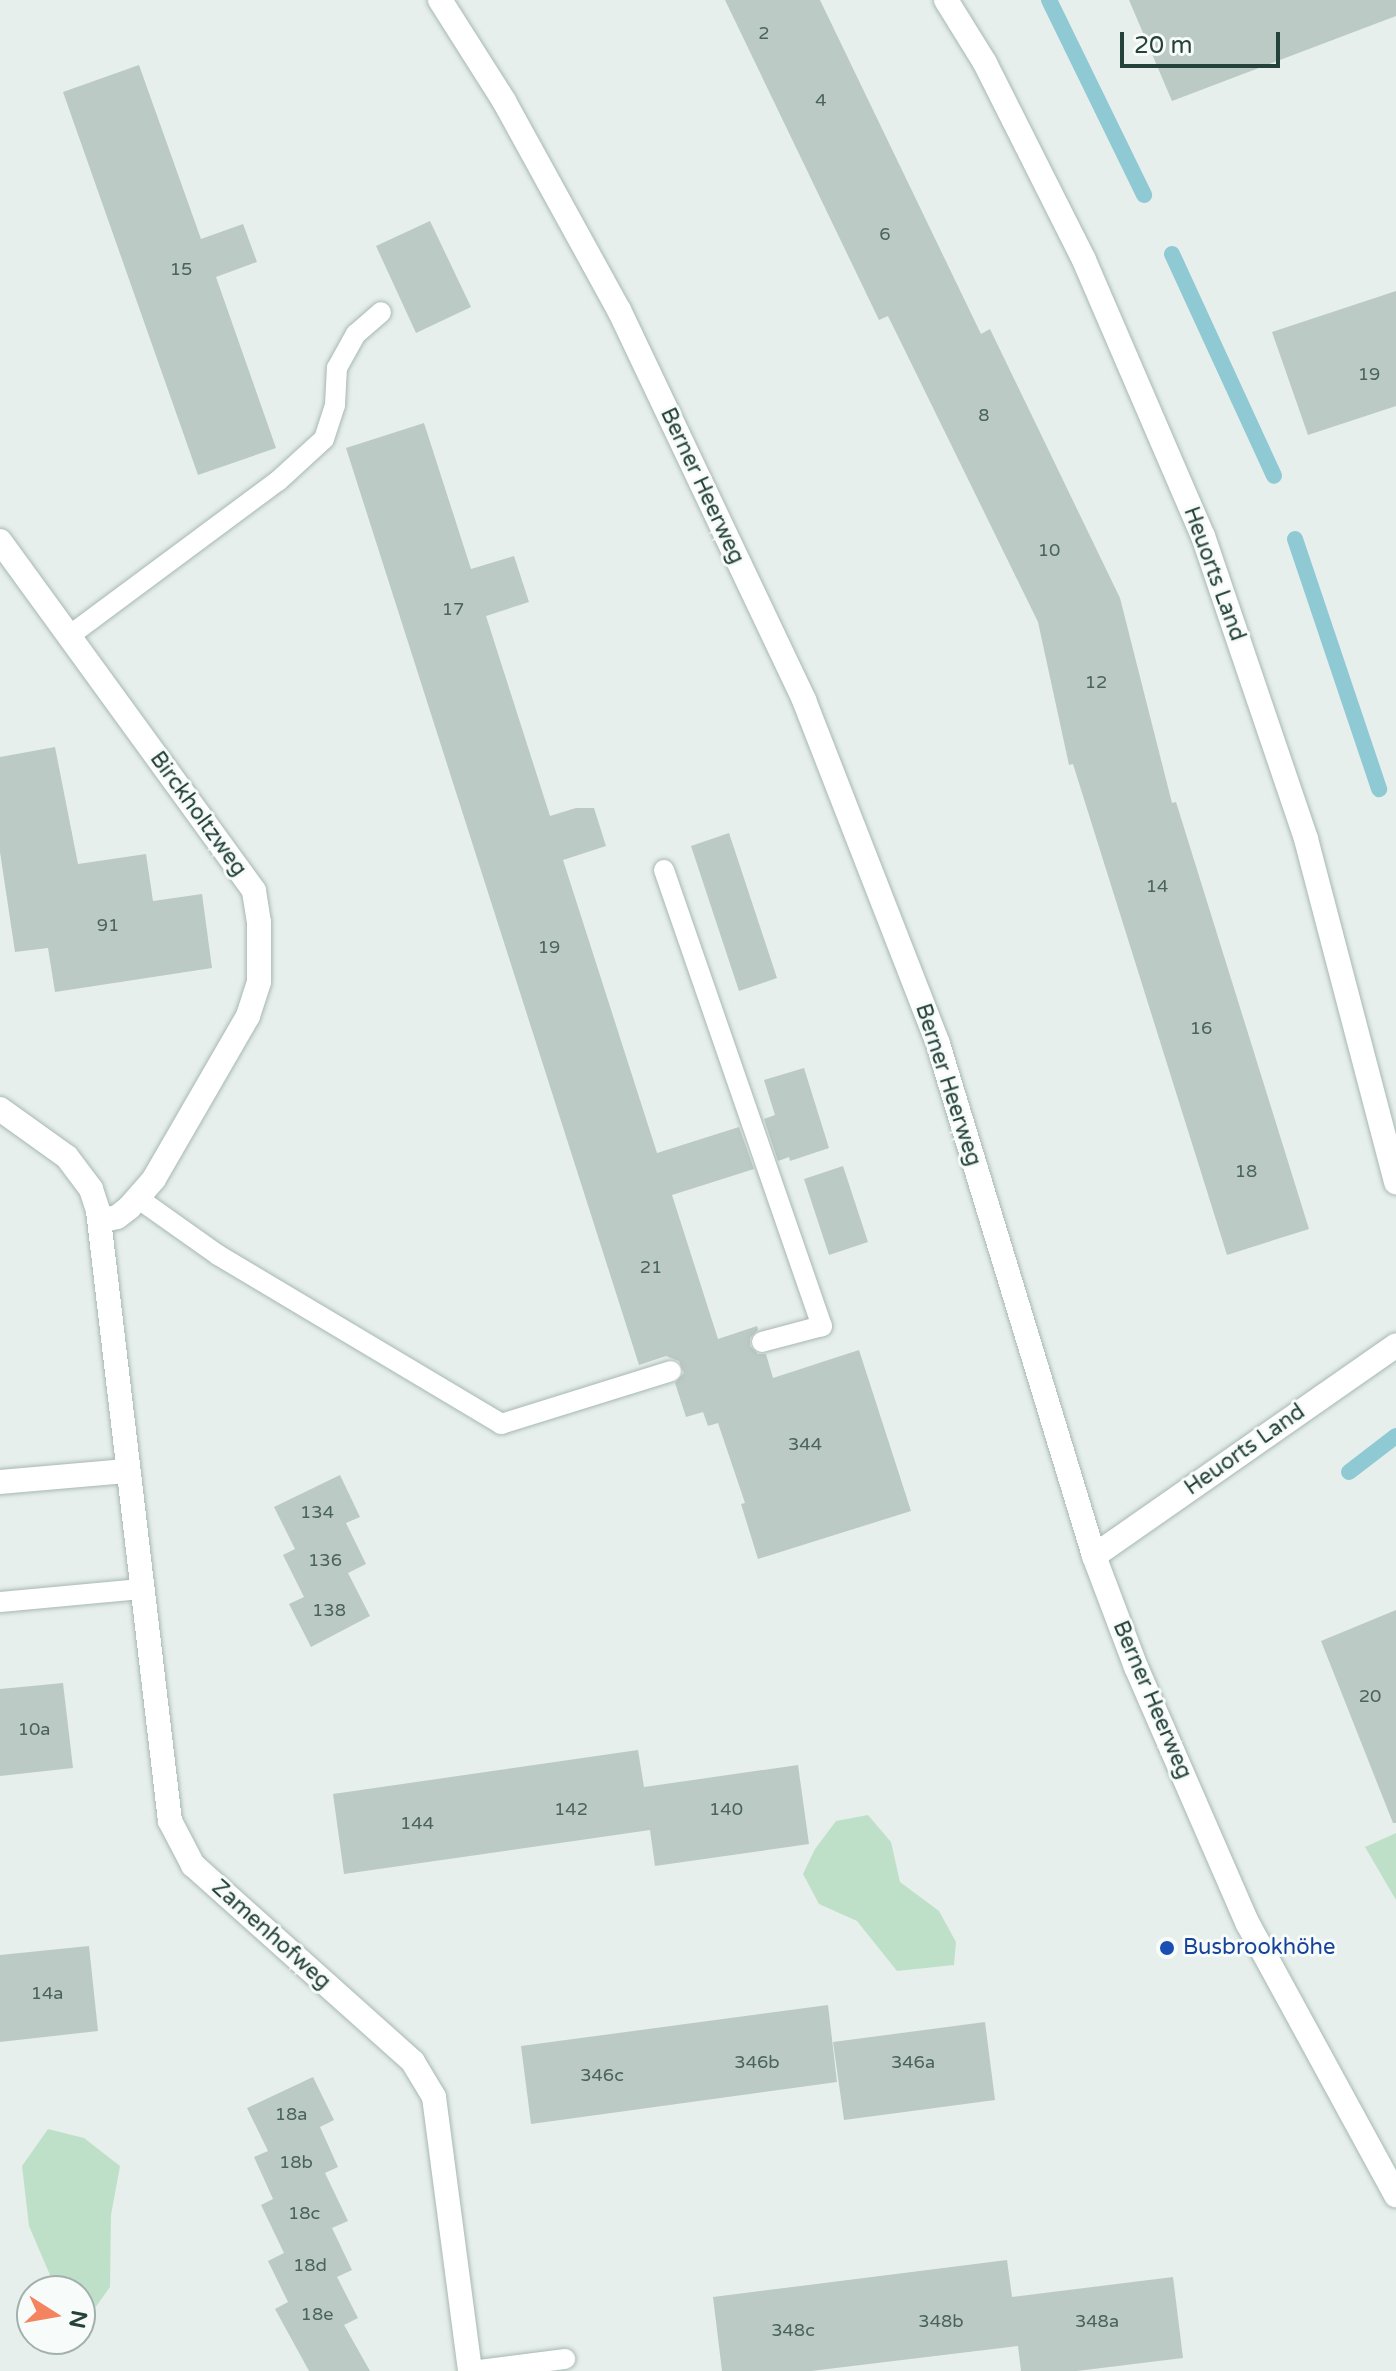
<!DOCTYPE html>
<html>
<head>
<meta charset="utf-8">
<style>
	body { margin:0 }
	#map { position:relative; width:1396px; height:2371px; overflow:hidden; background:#e6efeb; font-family:"Varela Round",sans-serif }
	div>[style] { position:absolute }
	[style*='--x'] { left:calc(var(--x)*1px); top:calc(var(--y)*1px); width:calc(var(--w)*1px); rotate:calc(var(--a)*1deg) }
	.green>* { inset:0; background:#bfe0c8 }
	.stream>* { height:16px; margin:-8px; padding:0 8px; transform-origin:8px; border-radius:8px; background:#8ec9d4 }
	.building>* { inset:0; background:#bbcac4 }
	.roads { filter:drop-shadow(0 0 2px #a8b8b2) drop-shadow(0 0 2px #a8b8b2) }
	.service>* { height:20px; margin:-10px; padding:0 10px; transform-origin:10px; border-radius:10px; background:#fff }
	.minor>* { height:24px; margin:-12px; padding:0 12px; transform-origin:12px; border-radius:12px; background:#fff }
	.secondary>* { height:24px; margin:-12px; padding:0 12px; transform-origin:12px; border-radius:12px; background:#fff }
	.dots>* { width:22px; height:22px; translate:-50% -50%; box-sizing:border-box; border:4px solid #f7fbf9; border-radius:50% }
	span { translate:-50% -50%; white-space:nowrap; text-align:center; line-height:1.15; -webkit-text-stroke:6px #f7fbf9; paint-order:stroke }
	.number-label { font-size:18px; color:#4a645c }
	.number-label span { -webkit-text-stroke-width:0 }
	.street-label { font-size:22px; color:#24423a }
	.transit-label { font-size:22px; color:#164399 }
	.left { translate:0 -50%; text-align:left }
	.north { position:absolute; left:16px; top:2275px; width:80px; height:80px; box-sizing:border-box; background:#f7fbf9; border:2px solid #a3b1ad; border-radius:50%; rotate:101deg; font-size:22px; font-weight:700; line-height:32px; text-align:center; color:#24423a }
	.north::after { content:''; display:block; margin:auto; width:28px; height:36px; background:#f4845f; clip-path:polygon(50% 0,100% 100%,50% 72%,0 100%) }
	.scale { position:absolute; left:1120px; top:32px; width:160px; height:36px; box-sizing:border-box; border:4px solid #24423a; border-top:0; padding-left:10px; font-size:24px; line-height:28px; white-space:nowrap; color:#24423a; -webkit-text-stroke:6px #f7fbf9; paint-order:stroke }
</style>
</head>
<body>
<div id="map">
	<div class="green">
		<i style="clip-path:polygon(868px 1815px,891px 1842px,900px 1882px,939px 1911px,956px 1942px,954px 1965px,897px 1971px,857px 1921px,819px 1904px,803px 1874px,815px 1849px,836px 1821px)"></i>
		<i style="clip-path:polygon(1396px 1833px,1396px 1900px,1365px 1847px)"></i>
		<i style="clip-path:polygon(48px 2129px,84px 2138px,120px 2166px,111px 2215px,110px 2287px,87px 2319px,80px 2312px,80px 2291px,56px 2289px,29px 2226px,22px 2166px)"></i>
	</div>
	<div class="stream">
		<i style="--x:1049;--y:0;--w:217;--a:64"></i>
		<i style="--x:1172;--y:254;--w:244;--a:65.3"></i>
		<i style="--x:1295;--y:539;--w:264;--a:71.4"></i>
		<i style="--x:1349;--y:1472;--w:59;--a:-37.5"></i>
	</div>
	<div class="building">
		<i style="clip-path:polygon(725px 0,820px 0,981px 334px,990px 329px,1120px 598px,1172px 803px,1176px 802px,1309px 1229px,1227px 1255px,1073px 764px,1069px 765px,1038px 622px,888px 316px,879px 320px)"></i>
		<i style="clip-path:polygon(1129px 0,1396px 0,1396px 16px,1172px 101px)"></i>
		<i style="clip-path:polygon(139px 65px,201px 239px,243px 224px,257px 262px,216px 277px,276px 448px,198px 475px,63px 92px)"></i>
		<i style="clip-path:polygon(430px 221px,471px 307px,416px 333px,376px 246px)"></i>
		<i style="clip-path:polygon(1396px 291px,1396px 406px,1308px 435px,1272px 332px)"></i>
		<i style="clip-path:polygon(424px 423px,471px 569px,514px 556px,529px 602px,486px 616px,550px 816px,576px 808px,594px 808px,606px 846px,563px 860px,657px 1153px,739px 1127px,754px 1169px,672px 1195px,718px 1339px,757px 1326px,758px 1330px,750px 1338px,750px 1346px,758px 1354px,766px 1354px,773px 1378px,859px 1350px,911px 1511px,758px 1559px,741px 1504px,745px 1503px,718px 1423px,708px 1426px,703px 1412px,686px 1417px,675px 1383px,684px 1373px,679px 1361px,666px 1356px,639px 1365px,346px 448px)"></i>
		<i style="clip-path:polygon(55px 747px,78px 864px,146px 854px,153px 901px,202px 894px,212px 968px,55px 992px,48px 948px,15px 952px,0 852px,0 757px)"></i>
		<i style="clip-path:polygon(729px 833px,777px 978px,739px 991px,691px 846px)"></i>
		<i style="clip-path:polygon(804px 1068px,829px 1148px,790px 1161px,789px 1157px,778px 1161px,764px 1119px,775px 1115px,764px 1080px)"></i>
		<i style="clip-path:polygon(843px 1166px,868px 1242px,829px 1255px,804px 1179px)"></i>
		<i style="clip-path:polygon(340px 1475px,360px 1517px,346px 1523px,366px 1564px,348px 1573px,370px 1616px,311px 1647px,289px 1604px,304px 1597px,283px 1555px,295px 1549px,274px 1507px)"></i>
		<i style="clip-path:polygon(1396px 1610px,1396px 1823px,1393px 1823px,1321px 1641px)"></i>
		<i style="clip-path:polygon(63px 1683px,73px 1768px,0 1776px,0 1689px)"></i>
		<i style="clip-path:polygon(638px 1750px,644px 1787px,798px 1765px,809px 1844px,655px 1866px,650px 1830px,344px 1874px,333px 1794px)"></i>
		<i style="clip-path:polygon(89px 1946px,98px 2031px,0 2042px,0 1955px)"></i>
		<i style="clip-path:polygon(828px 2005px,837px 2082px,531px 2124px,521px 2046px)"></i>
		<i style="clip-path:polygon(985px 2022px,995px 2100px,844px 2120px,833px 2042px)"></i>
		<i style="clip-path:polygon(313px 2077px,334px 2120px,320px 2127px,338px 2167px,325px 2173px,348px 2221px,332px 2228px,352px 2270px,337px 2277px,358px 2318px,344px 2325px,370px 2371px,309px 2371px,275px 2309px,288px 2302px,268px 2261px,284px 2253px,261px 2205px,273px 2199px,254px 2157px,268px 2151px,247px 2108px)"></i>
		<i style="clip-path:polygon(1007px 2260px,1012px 2297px,1173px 2277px,1183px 2358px,1077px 2371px,1021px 2371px,1018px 2346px,811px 2371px,722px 2371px,713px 2297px)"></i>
	</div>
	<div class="roads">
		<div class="service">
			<i style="--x:69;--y:636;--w:260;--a:-36.6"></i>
			<i style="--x:278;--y:481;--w:62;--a:-42.4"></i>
			<i style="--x:324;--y:439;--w:36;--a:-72"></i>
			<i style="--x:335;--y:405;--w:37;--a:-87"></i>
			<i style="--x:337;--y:368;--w:39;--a:-61"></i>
			<i style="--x:356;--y:334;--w:33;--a:-41"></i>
			<i style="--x:664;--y:870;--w:483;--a:70.9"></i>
			<i style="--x:822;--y:1326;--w:62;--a:165.1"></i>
			<i style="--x:139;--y:1199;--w:97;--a:35.3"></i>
			<i style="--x:218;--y:1255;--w:330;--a:30.8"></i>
			<i style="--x:501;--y:1424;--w:178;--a:-17.3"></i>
			<i style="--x:0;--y:1602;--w:142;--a:-5.3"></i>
			<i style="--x:472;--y:2371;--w:94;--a:-7.4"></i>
		</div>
		<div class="minor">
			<i style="--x:946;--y:0;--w:74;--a:58.2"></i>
			<i style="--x:985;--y:63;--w:220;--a:63.3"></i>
			<i style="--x:1084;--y:260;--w:301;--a:66.7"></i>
			<i style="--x:1203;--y:536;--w:320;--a:71.2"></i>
			<i style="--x:1306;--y:839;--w:355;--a:75.3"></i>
			<i style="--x:0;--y:541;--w:432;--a:54"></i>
			<i style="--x:254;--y:891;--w:31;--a:81"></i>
			<i style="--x:259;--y:922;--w:60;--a:90"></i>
			<i style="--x:259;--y:982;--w:36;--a:108"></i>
			<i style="--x:248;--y:1016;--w:188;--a:120"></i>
			<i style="--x:154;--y:1179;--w:37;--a:131"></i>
			<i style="--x:130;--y:1207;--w:16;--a:142"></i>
			<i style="--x:117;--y:1217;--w:17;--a:167"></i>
			<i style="--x:0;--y:1109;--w:82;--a:35.6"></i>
			<i style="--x:67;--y:1157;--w:40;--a:53"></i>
			<i style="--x:91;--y:1189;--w:23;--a:72"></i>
			<i style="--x:98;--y:1211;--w:614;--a:83.27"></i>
			<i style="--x:170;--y:1821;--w:50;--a:62.4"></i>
			<i style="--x:193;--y:1865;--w:295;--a:41.8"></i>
			<i style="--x:413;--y:2062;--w:41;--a:59"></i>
			<i style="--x:434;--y:2097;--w:276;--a:82.5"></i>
			<i style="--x:0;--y:1482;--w:126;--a:-5"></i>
			<i style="--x:1094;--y:1556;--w:368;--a:-34.9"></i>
		</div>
		<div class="secondary">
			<i style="--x:440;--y:0;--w:120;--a:57.6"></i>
			<i style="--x:504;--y:101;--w:239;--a:61.2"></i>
			<i style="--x:619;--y:310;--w:432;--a:64.6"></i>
			<i style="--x:804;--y:700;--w:369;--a:68.7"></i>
			<i style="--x:938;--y:1044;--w:535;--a:73.05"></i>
			<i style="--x:1094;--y:1556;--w:119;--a:69.3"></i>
			<i style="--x:1136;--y:1667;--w:280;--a:66.5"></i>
			<i style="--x:1248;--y:1924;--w:309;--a:61.4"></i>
		</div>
	</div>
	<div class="dots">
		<i style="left:1167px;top:1948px;background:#1a4fb4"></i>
	</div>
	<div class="number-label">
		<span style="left:764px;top:33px">2</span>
		<span style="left:821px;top:100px">4</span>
		<span style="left:885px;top:234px">6</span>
		<span style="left:181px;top:269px">15</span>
		<span style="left:1369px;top:374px">19</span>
		<span style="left:984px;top:415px">8</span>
		<span style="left:1049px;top:550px">10</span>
		<span style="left:453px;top:609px">17</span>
		<span style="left:1096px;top:682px">12</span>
		<span style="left:1157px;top:886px">14</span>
		<span style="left:108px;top:925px">91</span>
		<span style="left:549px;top:947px">19</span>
		<span style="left:1201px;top:1028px">16</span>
		<span style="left:1246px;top:1171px">18</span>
		<span style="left:651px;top:1267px">21</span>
		<span style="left:805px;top:1444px">344</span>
		<span style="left:317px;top:1512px">134</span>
		<span style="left:325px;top:1560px">136</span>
		<span style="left:329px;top:1610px">138</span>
		<span style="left:1370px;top:1696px">20</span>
		<span style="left:34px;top:1729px">10a</span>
		<span style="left:571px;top:1809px">142</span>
		<span style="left:726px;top:1809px">140</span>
		<span style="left:417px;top:1823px">144</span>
		<span style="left:47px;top:1993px">14a</span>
		<span style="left:757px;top:2062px">346b</span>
		<span style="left:913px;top:2062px">346a</span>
		<span style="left:602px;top:2075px">346c</span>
		<span style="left:291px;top:2114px">18a</span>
		<span style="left:296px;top:2162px">18b</span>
		<span style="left:304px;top:2213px">18c</span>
		<span style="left:310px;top:2265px">18d</span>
		<span style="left:317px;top:2314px">18e</span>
		<span style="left:941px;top:2321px">348b</span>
		<span style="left:1097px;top:2321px">348a</span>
		<span style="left:793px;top:2330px">348c</span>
	</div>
	<div class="street-label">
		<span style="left:702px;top:486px;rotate:65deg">Berner Heerweg</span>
		<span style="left:1214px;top:574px;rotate:70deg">Heuorts Land</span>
		<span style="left:198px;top:814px;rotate:54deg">Birckholtzweg</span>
		<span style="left:948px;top:1085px;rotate:72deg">Berner Heerweg</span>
		<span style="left:1245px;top:1450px;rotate:-35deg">Heuorts Land</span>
		<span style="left:1152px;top:1700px;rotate:67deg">Berner Heerweg</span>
		<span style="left:271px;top:1935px;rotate:42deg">Zamenhofweg</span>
	</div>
	<div class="transit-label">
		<span class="left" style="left:1183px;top:1948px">Busbrookhöhe</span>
	</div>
	<div class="north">N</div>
	<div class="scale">20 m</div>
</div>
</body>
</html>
